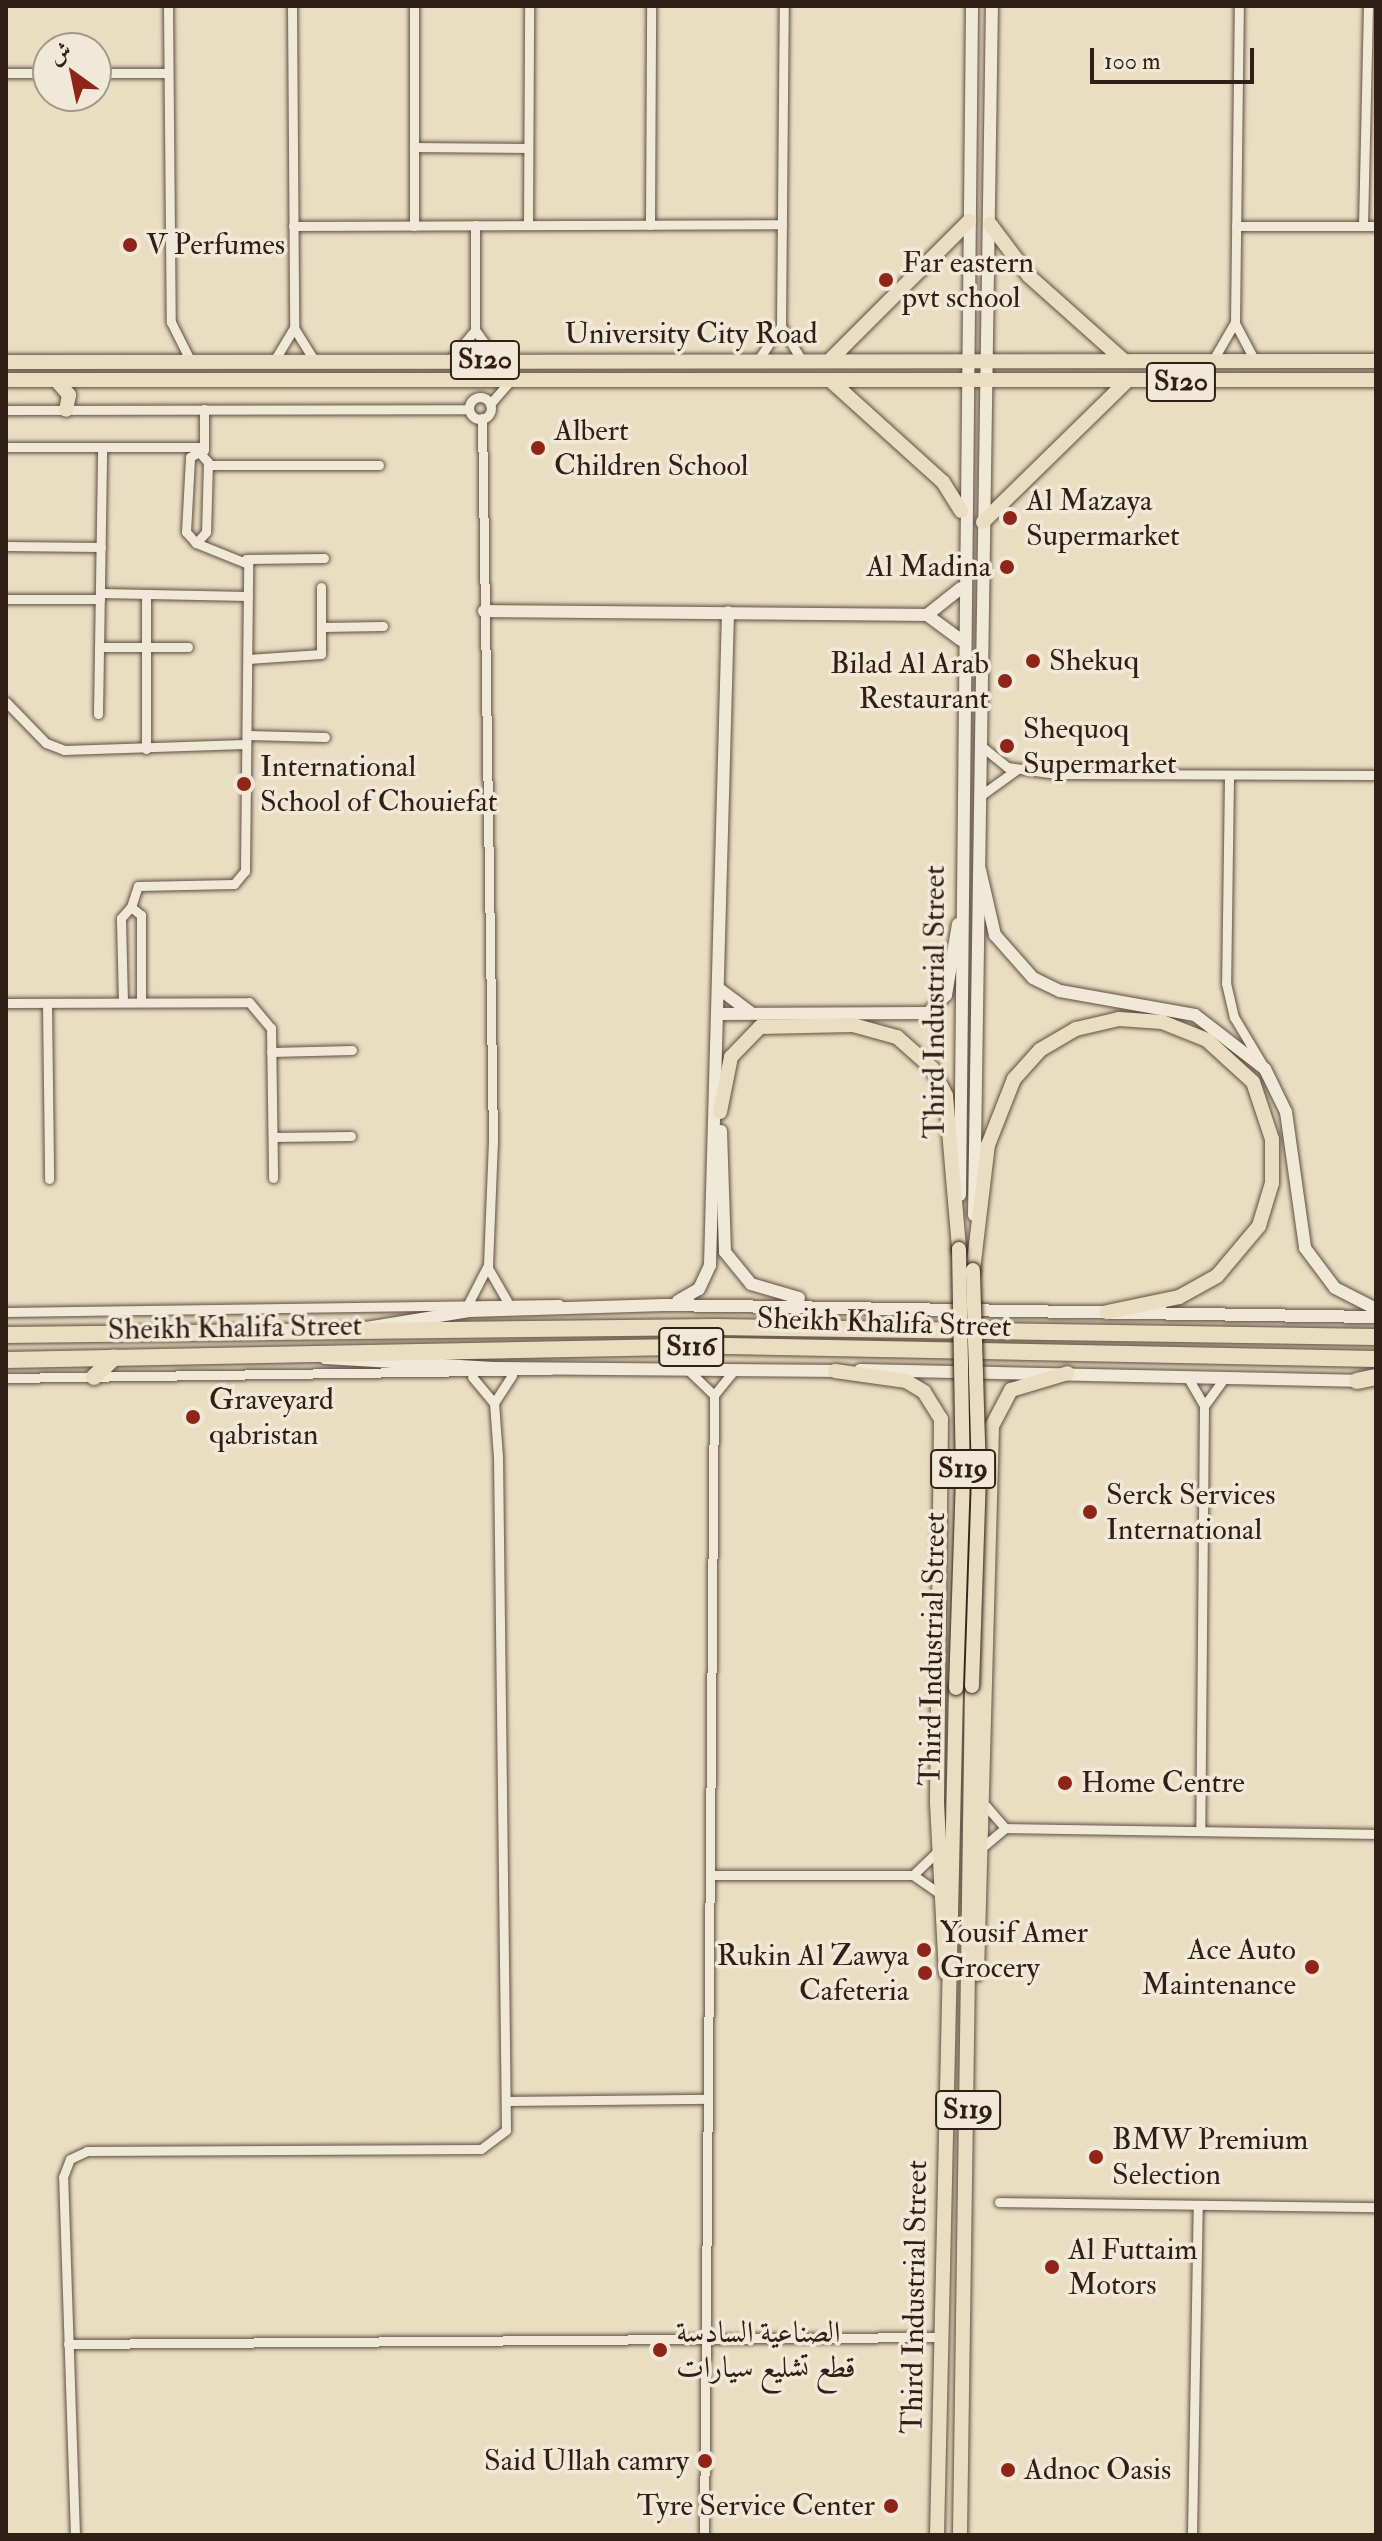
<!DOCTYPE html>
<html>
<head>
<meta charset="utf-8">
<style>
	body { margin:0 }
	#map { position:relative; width:1382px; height:2541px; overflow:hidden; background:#e9ddc2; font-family:"IM FELL Double Pica",Amiri,serif }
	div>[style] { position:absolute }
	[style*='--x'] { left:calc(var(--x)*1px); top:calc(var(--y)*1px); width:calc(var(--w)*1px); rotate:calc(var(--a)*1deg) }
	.roads { filter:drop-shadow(0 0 2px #5f4e41) drop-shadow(0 0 2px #5f4e41) }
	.street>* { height:9px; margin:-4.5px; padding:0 4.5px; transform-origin:4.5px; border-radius:4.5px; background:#f1e9d7 }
	.street>.ring { margin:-4.5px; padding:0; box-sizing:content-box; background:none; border:9px solid #f1e9d7; border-radius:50% }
	.secondary>* { height:12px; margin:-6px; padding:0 6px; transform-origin:6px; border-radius:6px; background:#f1e9d7 }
	.primary>* { height:14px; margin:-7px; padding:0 7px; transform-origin:7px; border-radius:7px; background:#e9ddc2 }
	.highway>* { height:16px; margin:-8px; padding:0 8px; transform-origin:8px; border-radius:8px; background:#e9ddc2 }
	.bridges { filter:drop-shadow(0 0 2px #311f16) drop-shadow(0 0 2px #311f16) }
	.primary-bridge>* { height:14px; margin:-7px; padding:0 7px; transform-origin:7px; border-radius:7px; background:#e9ddc2 }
	.dots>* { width:22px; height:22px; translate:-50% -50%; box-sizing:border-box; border:4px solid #f1e9d7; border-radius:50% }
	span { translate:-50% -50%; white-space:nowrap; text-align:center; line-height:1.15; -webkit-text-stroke:7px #f1e9d7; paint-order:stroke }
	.shield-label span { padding:2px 6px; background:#f1e9d7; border:2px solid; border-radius:6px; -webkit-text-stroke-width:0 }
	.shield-label { font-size:28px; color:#311f16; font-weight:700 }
	.poi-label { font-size:30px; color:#311f16 }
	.left { translate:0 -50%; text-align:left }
	.right { translate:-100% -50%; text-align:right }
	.street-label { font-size:30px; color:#311f16 }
	.frame { position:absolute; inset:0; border:8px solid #311f16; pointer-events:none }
	.north { position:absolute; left:32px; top:32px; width:80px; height:80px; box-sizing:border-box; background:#f1e9d7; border:2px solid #a4988a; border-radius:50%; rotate:327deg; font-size:22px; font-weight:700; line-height:32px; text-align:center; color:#311f16 }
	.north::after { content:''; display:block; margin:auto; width:28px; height:36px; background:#8f2418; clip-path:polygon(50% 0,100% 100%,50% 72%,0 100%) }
	.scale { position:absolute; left:1090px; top:48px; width:164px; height:36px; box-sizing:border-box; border:4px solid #311f16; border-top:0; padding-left:10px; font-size:24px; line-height:28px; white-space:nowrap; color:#311f16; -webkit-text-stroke:6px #f1e9d7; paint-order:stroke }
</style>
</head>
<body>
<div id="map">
	<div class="roads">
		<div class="street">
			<i style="--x:168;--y:6;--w:316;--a:89.5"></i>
			<i style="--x:171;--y:322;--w:45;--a:63.4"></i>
			<i style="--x:292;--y:6;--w:322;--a:89.6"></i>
			<i style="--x:294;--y:328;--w:39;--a:58"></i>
			<i style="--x:414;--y:6;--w:220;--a:90"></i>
			<i style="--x:6;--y:73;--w:42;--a:0"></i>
			<i style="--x:96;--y:73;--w:72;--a:0"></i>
			<i style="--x:414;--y:147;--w:114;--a:0.5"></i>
			<i style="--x:475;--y:225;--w:105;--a:90"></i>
			<i style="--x:475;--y:330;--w:37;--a:54"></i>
			<i style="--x:528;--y:225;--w:219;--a:-89.7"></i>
			<i style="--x:650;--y:225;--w:219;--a:-89.7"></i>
			<i style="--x:293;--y:226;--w:489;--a:-0.2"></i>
			<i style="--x:1236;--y:226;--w:140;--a:0"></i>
			<i style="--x:1363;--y:226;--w:220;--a:-88.7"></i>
			<i style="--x:1236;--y:325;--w:41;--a:62.2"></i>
			<i style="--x:781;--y:326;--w:39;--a:59"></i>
			<i style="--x:450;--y:360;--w:39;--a:-50"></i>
			<i style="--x:758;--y:360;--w:41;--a:-55.9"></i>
			<i style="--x:781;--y:326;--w:320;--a:-89.5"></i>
			<i style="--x:1213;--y:360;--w:44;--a:-59.9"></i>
			<i style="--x:1235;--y:322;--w:316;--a:-89.3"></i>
			<i style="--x:274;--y:361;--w:39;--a:-59"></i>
			<i class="ring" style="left:469px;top:397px;width:13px;height:13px"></i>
			<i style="--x:490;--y:404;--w:32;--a:-49"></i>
			<i style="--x:204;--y:409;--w:41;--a:90"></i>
			<i style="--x:6;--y:410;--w:463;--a:-0.1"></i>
			<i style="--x:7;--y:447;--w:197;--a:0"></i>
			<i style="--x:199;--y:452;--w:13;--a:48"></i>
			<i style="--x:208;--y:462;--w:70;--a:91.6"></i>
			<i style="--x:206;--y:532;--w:15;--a:132"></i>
			<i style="--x:196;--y:543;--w:15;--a:-132"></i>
			<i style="--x:186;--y:532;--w:75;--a:-86.9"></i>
			<i style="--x:190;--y:457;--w:10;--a:-29"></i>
			<i style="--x:208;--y:465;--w:171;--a:0"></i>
			<i style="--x:6;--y:546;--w:95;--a:0.6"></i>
			<i style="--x:246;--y:559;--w:78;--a:-0.7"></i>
			<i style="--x:100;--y:593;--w:148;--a:1.2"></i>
			<i style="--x:6;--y:599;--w:94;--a:0"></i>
			<i style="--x:322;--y:627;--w:61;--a:-0.9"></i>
			<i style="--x:99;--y:647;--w:89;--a:0"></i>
			<i style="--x:248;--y:659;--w:73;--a:-3.9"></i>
			<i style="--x:321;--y:654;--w:67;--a:-90"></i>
			<i style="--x:6;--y:702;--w:57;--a:45.7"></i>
			<i style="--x:46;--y:743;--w:19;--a:21"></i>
			<i style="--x:64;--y:750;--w:181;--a:-1.9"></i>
			<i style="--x:98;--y:714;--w:267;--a:-89.1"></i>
			<i style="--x:247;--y:735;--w:78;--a:1.5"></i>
			<i style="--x:980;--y:745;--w:35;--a:39"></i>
			<i style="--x:1007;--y:767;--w:50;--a:8"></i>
			<i style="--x:1057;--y:774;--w:319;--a:0.2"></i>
			<i style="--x:146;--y:749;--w:155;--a:-90"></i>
			<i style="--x:1229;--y:777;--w:206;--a:90.8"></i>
			<i style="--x:1226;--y:983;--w:35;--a:77"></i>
			<i style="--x:1234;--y:1017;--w:61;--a:59.2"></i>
			<i style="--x:980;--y:796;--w:44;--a:-35.8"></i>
			<i style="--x:131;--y:907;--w:22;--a:-72"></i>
			<i style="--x:138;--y:886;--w:96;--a:-1.2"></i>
			<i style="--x:234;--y:884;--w:17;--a:-50"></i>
			<i style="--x:245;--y:871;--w:307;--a:-89.4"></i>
			<i style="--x:248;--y:564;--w:56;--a:-158"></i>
			<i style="--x:123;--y:1002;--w:84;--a:-91.4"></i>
			<i style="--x:121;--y:918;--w:15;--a:-48"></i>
			<i style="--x:131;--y:907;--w:13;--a:39"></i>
			<i style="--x:141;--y:915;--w:87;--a:90"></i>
			<i style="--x:6;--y:1003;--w:243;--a:-0.2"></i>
			<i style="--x:249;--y:1002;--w:34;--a:50"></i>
			<i style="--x:271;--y:1028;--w:150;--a:89.2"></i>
			<i style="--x:47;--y:1003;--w:176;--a:89.3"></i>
			<i style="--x:271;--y:1052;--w:81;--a:-1.4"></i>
			<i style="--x:273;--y:1137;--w:78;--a:-0.7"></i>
			<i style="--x:488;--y:1268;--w:38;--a:60"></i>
			<i style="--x:469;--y:1302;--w:42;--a:-62.8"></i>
			<i style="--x:488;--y:1265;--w:123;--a:-87.7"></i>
			<i style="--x:493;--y:1142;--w:724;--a:-90.87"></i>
			<i style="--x:6;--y:1312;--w:553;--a:-0.83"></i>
			<i style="--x:688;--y:1370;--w:36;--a:44"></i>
			<i style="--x:1187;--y:1376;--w:34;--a:60"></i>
			<i style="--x:1204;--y:1406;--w:425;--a:90.5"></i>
			<i style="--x:6;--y:1378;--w:544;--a:-0.84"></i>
			<i style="--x:494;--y:1403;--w:33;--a:-57"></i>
			<i style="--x:1204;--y:1406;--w:36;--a:-54"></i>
			<i style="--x:986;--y:1806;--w:29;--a:49"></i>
			<i style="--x:985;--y:1845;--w:26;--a:-40"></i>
			<i style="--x:1005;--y:1828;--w:371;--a:0.9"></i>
			<i style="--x:710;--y:1875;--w:203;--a:0"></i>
			<i style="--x:913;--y:1875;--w:33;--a:35"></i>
			<i style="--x:913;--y:1875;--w:36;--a:-44"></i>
			<i style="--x:509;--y:2101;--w:199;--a:-0.6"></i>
			<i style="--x:999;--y:2202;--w:377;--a:0.8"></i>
			<i style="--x:68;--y:2344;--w:871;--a:-0.46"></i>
			<i style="--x:75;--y:2535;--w:358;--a:-91.9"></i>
			<i style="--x:63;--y:2177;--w:19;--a:-69"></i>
			<i style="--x:70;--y:2159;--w:19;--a:-25"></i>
			<i style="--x:87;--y:2151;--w:394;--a:-0.3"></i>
			<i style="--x:481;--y:2149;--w:31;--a:-37"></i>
			<i style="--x:506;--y:2130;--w:673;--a:-90.68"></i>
			<i style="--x:498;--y:1457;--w:54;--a:-94.2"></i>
			<i style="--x:494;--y:1403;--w:34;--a:-130"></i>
			<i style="--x:704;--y:2535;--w:1140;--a:-89.5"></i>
			<i style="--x:714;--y:1395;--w:32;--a:-51"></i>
			<i style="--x:1192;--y:2535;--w:330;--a:-89"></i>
		</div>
		<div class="secondary">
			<i style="--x:484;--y:611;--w:443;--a:0.5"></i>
			<i style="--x:927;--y:615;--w:42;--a:36.3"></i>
			<i style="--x:927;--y:615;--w:43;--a:-38.5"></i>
			<i style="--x:980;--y:870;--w:67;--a:77"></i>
			<i style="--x:995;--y:935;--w:57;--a:48.5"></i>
			<i style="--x:1033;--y:978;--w:30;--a:26"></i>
			<i style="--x:1060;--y:991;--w:137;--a:10.1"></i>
			<i style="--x:1195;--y:1015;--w:88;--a:37.6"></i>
			<i style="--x:1265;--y:1069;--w:48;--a:64"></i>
			<i style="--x:1286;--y:1112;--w:137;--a:82"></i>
			<i style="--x:1305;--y:1248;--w:50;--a:53.1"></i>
			<i style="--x:1335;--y:1288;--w:46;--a:27.1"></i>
			<i style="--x:718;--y:988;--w:40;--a:37"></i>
			<i style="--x:718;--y:1014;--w:210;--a:-0.3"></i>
			<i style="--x:928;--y:1013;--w:25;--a:-45"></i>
			<i style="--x:946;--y:995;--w:72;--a:-80.4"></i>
			<i style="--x:721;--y:1131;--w:121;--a:88.1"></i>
			<i style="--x:725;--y:1252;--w:41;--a:50.9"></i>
			<i style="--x:751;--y:1284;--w:50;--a:16.3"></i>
			<i style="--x:960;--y:1195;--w:1189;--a:-89.42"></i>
			<i style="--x:974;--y:1215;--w:1209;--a:-89.15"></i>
			<i style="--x:678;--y:1301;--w:24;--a:-30"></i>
			<i style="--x:699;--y:1289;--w:26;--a:-65"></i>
			<i style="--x:710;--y:1265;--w:653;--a:-88.42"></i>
			<i style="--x:354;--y:1330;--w:118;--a:-9.3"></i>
			<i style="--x:470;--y:1311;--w:194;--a:-1.8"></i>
			<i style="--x:664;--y:1305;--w:712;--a:0.97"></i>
			<i style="--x:325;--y:1358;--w:169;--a:3.4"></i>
			<i style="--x:494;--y:1368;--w:348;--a:0.5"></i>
			<i style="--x:860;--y:1370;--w:506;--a:1.25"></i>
		</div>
		<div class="primary">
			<i style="--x:990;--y:224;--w:65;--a:53.1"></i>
			<i style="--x:1029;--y:276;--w:125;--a:41.7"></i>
			<i style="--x:830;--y:360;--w:197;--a:-45"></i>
			<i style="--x:6;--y:362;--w:1370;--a:-0.04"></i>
			<i style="--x:6;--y:380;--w:1370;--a:0"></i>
			<i style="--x:56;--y:380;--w:20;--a:49"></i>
			<i style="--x:69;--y:395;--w:15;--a:101"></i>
			<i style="--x:830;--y:380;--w:152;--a:42.1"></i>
			<i style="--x:943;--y:482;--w:34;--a:58"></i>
			<i style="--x:983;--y:522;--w:199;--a:-44.4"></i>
			<i style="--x:720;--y:1112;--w:56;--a:-78.7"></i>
			<i style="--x:731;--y:1057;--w:42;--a:-46"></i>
			<i style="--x:760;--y:1027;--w:93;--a:-1.2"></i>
			<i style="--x:853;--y:1025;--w:46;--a:15.3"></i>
			<i style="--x:897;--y:1037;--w:47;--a:41.5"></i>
			<i style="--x:932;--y:1068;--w:31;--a:63"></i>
			<i style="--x:946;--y:1096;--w:154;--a:85.1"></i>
			<i style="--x:973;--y:1270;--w:126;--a:-83.2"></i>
			<i style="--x:988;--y:1145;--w:71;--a:-68.5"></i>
			<i style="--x:1014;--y:1079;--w:39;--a:-48"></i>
			<i style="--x:1040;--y:1050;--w:42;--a:-30.3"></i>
			<i style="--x:1076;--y:1029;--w:44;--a:-13.1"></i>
			<i style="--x:1119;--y:1019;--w:43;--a:4"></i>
			<i style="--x:1162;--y:1022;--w:48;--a:21.8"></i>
			<i style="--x:1207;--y:1040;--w:62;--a:42.4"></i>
			<i style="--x:1253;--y:1082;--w:60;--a:71.6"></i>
			<i style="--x:1272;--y:1139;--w:44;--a:90"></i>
			<i style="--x:1272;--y:1183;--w:45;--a:106.8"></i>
			<i style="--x:1259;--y:1226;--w:65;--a:130"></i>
			<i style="--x:1217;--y:1276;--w:43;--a:151.1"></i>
			<i style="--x:1179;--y:1297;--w:74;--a:168.2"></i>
			<i style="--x:835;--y:1371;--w:72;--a:8"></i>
			<i style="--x:906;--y:1381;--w:21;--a:31"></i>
			<i style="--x:924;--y:1392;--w:32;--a:58"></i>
			<i style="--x:941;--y:1419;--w:384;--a:90.6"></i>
			<i style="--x:937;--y:1803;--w:170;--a:87"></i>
			<i style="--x:977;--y:1974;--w:548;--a:-88.43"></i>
			<i style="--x:992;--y:1426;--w:41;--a:-62.2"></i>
			<i style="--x:1011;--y:1390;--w:59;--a:-16.6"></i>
			<i style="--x:937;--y:2535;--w:847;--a:-88.71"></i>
			<i style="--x:960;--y:2535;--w:849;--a:-89.19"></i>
		</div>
		<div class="highway">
			<i style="--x:6;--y:1335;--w:709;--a:-0.65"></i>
			<i style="--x:715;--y:1327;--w:661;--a:0.87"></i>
			<i style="--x:6;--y:1360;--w:722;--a:-1.11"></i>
			<i style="--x:728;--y:1346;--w:648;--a:1.15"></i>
			<i style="--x:94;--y:1377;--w:28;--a:-44"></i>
			<i style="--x:1357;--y:1381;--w:19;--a:-12"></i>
		</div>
	</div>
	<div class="bridges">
		<div class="primary-bridge">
			<i style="--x:972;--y:1686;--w:211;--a:-88.1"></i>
			<i style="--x:979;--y:1475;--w:205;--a:-91.7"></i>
			<i style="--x:956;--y:1688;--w:210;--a:-88.1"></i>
			<i style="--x:963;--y:1478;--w:229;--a:-91"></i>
		</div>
	</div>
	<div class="dots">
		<i style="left:130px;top:245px;background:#8f2418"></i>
		<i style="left:886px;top:280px;background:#8f2418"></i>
		<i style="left:538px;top:448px;background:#8f2418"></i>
		<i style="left:1010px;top:518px;background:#8f2418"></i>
		<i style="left:1007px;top:567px;background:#8f2418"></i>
		<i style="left:1033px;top:661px;background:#8f2418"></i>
		<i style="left:1005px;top:681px;background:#8f2418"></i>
		<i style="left:1007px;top:746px;background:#8f2418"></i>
		<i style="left:244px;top:784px;background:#8f2418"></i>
		<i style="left:193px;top:1417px;background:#8f2418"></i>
		<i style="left:1090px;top:1512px;background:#8f2418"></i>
		<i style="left:1065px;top:1783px;background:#8f2418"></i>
		<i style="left:924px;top:1950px;background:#8f2418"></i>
		<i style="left:1312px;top:1967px;background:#8f2418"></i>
		<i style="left:925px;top:1973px;background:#8f2418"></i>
		<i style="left:1096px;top:2157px;background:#8f2418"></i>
		<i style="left:1052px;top:2267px;background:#8f2418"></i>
		<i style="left:660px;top:2350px;background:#8f2418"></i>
		<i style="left:705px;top:2461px;background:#8f2418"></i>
		<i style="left:1008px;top:2470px;background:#8f2418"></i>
		<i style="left:891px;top:2506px;background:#8f2418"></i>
	</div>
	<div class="shield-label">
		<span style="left:485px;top:360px">S120</span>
		<span style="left:1181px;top:382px">S120</span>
		<span style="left:691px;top:1347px">S116</span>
		<span style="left:963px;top:1469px">S119</span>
		<span style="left:968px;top:2110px">S119</span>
	</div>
	<div class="poi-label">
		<span class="left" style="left:146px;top:245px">V Perfumes</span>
		<span class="left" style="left:902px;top:280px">Far eastern<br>pvt school</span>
		<span class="left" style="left:554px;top:448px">Albert<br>Children School</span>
		<span class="left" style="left:1026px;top:518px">Al Mazaya<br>Supermarket</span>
		<span class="right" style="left:991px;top:567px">Al Madina</span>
		<span class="left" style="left:1049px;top:661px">Shekuq</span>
		<span class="right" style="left:989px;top:681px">Bilad Al Arab<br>Restaurant</span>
		<span class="left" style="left:1023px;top:746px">Shequoq<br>Supermarket</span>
		<span class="left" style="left:260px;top:784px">International<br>School of Chouiefat</span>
		<span class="left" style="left:209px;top:1417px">Graveyard<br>qabristan</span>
		<span class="left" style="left:1106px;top:1512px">Serck Services<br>International</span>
		<span class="left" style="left:1081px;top:1783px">Home Centre</span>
		<span class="left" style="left:940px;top:1950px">Yousif Amer<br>Grocery</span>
		<span class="right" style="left:1296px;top:1967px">Ace Auto<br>Maintenance</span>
		<span class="right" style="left:909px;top:1973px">Rukin Al Zawya<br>Cafeteria</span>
		<span class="left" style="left:1112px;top:2157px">BMW Premium<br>Selection</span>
		<span class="left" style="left:1068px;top:2267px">Al Futtaim<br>Motors</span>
		<span class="left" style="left:676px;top:2350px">الصناعية السادسة<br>قطع تشليع سيارات</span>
		<span class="right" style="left:689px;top:2461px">Said Ullah camry</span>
		<span class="left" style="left:1024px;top:2470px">Adnoc Oasis</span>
		<span class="right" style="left:875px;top:2506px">Tyre Service Center</span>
	</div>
	<div class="street-label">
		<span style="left:691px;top:334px">University City Road</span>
		<span style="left:935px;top:1002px;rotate:-90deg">Third Industrial Street</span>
		<span style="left:884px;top:1323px;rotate:2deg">Sheikh Khalifa Street</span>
		<span style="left:235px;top:1328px;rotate:-1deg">Sheikh Khalifa Street</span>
		<span style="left:933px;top:1649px;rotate:-89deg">Third Industrial Street</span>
		<span style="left:915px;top:2297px;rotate:-89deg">Third Industrial Street</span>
	</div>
	<div class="frame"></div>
	<div class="north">ش</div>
	<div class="scale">100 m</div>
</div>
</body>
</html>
